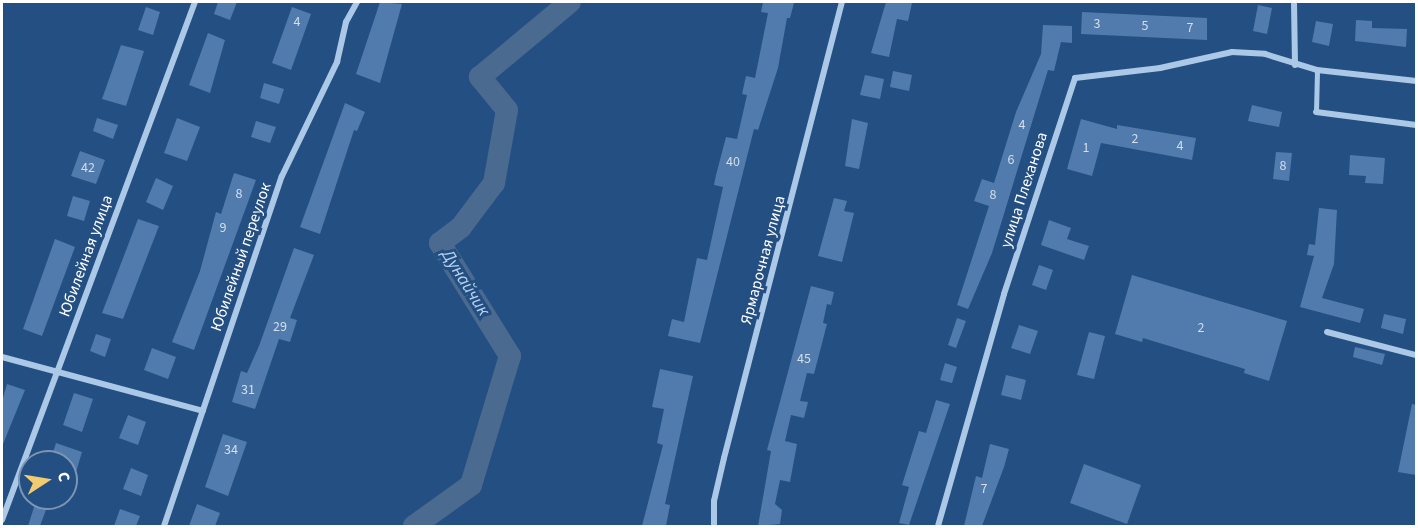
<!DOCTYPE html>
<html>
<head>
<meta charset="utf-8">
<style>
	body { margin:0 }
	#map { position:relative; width:1418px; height:528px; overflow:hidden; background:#244f82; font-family:"Source Sans 3",sans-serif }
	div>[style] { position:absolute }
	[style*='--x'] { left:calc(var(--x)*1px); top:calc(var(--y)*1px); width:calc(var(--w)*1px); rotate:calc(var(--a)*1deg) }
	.river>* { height:22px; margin:-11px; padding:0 11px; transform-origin:11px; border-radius:11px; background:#4b6a8f }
	.building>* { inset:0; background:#507bac }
	.lane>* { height:4.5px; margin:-2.25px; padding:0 2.25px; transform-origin:2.25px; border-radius:2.25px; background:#acc8e7 }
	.street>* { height:6px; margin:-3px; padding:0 3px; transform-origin:3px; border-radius:3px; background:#acc8e7 }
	span { translate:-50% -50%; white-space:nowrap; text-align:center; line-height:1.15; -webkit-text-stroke:6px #244f82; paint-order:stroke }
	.number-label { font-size:14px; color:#d3deea }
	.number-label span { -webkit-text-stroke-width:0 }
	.street-label { font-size:16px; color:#fff }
	.water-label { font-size:18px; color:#b8d2ef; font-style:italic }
	.frame { position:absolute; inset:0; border:3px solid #fff; pointer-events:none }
	.north { position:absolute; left:18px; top:450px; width:60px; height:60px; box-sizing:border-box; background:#244f82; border:2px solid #7c95b4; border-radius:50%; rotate:78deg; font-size:16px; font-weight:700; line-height:24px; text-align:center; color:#fff }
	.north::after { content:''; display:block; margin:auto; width:21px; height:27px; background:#f2ca70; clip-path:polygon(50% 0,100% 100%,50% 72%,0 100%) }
</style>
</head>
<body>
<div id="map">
	<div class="river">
		<i style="--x:414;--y:526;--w:70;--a:-35.7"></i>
		<i style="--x:471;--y:485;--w:135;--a:-73.2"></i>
		<i style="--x:510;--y:356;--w:133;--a:-121.8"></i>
		<i style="--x:440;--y:243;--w:26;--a:-37"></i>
		<i style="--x:461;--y:227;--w:55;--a:-53.1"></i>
		<i style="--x:494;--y:183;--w:74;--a:-79.9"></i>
		<i style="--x:507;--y:110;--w:43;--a:-129.3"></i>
		<i style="--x:480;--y:77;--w:117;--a:-39.8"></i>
	</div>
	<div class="building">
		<i style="clip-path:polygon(218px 2px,237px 2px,230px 20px,214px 14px)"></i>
		<i style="clip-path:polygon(380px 2px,402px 4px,380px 83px,356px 74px)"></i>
		<i style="clip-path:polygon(763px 2px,794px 3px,790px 18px,787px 18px,778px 68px,758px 130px,754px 129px,700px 343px,668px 336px,672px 319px,684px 322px,697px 258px,707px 260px,723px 187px,714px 185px,716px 175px,726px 137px,737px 139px,747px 95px,742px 94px,746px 76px,755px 78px,768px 13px,761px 12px)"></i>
		<i style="clip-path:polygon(886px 2px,912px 3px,908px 21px,897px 19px,889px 57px,871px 53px)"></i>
		<i style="clip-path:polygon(1258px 5px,1272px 8px,1267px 34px,1253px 31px)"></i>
		<i style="clip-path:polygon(146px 7px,160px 12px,153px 35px,138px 30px)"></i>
		<i style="clip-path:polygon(292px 7px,311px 14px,291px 70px,272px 63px)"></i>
		<i style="clip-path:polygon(1082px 12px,1207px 18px,1207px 40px,1081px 34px)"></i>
		<i style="clip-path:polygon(1356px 20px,1372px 21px,1372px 28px,1407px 29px,1406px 47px,1355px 41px)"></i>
		<i style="clip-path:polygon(1316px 21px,1333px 24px,1329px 46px,1312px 42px)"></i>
		<i style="clip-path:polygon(1043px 25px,1072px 26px,1072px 43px,1061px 42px,1054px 71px,1048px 70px,992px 253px,968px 309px,957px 305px,989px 206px,974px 201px,982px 179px,994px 183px,1016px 112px,1041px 54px)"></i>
		<i style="clip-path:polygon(208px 33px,225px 40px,210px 93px,189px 85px)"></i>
		<i style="clip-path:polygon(121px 45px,144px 51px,126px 106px,102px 99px)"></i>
		<i style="clip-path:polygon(893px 71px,912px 75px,909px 91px,890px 87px)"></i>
		<i style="clip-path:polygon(865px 75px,884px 79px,880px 99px,860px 95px)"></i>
		<i style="clip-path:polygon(264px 83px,284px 89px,279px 104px,260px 98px)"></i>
		<i style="clip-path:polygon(345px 103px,365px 112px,357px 131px,354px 130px,320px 234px,300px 227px)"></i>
		<i style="clip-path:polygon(1252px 105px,1282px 112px,1279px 127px,1248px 121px)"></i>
		<i style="clip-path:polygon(97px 118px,118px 125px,113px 139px,93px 131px)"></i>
		<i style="clip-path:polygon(177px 118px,200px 127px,187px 161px,164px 153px)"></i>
		<i style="clip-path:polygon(852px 119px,868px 123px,859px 169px,845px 166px)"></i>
		<i style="clip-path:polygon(1081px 119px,1117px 129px,1117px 125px,1196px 138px,1192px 160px,1101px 143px,1092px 176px,1067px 169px)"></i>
		<i style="clip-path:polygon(256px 121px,276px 127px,270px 143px,251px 137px)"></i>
		<i style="clip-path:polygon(80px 151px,105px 160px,96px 184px,71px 176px)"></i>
		<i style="clip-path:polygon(1276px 152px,1292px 153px,1289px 181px,1273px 179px)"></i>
		<i style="clip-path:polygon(1350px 155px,1385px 158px,1383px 184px,1365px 183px,1366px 176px,1349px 175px)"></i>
		<i style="clip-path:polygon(234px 173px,256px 180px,194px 350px,172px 342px,200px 271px,216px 212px,221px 214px)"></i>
		<i style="clip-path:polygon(156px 178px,173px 186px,163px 210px,146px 202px)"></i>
		<i style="clip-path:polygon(73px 196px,90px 201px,84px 221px,67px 216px)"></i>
		<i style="clip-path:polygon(834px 198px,847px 201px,844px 211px,854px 213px,842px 262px,818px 256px)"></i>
		<i style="clip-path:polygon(1319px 208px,1337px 210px,1334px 264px,1322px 298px,1364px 309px,1360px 323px,1300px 307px,1314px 256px,1307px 255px,1309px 244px,1315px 245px)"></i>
		<i style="clip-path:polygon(138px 219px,159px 226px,123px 319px,102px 313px)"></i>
		<i style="clip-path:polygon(1049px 220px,1071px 228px,1067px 239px,1089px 246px,1084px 260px,1041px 245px)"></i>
		<i style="clip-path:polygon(55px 239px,75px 247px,42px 336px,23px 329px)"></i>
		<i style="clip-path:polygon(294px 248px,314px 255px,290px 318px,297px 320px,290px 342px,279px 339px,255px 409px,232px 402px,241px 371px,247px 373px,259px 346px)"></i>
		<i style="clip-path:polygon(1039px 265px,1053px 270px,1046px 290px,1032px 285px)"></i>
		<i style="clip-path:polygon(1132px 275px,1287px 321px,1269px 381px,1244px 373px,1245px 369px,1143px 338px,1142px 342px,1115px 334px)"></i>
		<i style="clip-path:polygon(811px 286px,834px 292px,831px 305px,827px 304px,823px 323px,827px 324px,814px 374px,807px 373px,800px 401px,808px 402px,804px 418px,791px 415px,785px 441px,797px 444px,790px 482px,780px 480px,775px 504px,782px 510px,780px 524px,758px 526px,771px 451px,767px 450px)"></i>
		<i style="clip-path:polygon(1384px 314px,1406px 319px,1403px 334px,1381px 328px)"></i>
		<i style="clip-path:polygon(957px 318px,966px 321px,956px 348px,948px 345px)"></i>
		<i style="clip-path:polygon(1019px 325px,1038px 331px,1030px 354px,1011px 348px)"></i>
		<i style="clip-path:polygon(1089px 332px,1105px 336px,1094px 379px,1077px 375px)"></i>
		<i style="clip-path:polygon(96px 334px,111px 339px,105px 357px,90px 351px)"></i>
		<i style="clip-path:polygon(1355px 347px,1385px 354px,1382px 365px,1353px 357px)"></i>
		<i style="clip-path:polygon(152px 348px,176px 357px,168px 379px,144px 370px)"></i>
		<i style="clip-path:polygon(945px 363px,957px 367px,952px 383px,940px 380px)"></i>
		<i style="clip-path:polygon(660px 369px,693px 376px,665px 504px,670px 505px,666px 526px,642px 526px,663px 445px,657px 443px,664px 409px,652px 407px)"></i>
		<i style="clip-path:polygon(1006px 375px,1026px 380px,1021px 400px,1001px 395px)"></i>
		<i style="clip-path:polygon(7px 384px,25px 390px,3px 444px,2px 401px)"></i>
		<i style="clip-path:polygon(74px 393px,93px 399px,82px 432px,63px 425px)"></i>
		<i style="clip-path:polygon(936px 400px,950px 404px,909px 525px,899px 523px,909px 487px,902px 485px,919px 431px,926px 433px)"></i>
		<i style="clip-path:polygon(1412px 404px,1416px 405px,1416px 475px,1398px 472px)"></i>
		<i style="clip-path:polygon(128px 415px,146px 422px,138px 445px,119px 438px)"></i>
		<i style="clip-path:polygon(223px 434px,247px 442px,228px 496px,205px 487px)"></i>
		<i style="clip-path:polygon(56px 443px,82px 452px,74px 479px,66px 476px,66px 462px,50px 462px)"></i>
		<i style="clip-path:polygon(990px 444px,1009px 449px,1004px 467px,982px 526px,964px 526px,976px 476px,982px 478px)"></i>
		<i style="clip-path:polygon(1084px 464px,1141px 485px,1127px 524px,1070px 503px)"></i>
		<i style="clip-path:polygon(131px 468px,148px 475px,141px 496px,123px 489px)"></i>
		<i style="clip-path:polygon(24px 498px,57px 498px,53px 509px,47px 507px,40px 526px,28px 526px,35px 504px)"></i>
		<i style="clip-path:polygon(197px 504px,220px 513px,215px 526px,189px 526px)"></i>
		<i style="clip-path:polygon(120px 509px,140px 516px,136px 526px,114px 526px)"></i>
	</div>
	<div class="lane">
		<i style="--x:1316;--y:112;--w:42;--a:-88.6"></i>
	</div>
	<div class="street">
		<i style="--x:1294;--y:2;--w:63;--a:89.1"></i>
		<i style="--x:1316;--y:112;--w:101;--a:7.4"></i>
		<i style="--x:1327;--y:332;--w:92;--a:14.5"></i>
		<i style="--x:2;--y:357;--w:208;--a:15"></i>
		<i style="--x:2;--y:520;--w:553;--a:-69.57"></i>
		<i style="--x:164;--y:526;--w:369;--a:-71.4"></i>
		<i style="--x:282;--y:176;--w:127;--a:-64.2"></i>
		<i style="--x:337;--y:62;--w:41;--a:-77.3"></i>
		<i style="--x:346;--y:22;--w:23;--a:-61"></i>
		<i style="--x:714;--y:526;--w:25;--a:-90"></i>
		<i style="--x:714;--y:501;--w:44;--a:-76.9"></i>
		<i style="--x:724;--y:458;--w:471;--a:-75.5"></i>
		<i style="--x:938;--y:526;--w:241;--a:-74.1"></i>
		<i style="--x:1004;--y:294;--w:227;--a:-71.8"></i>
		<i style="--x:1075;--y:78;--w:86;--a:-6.7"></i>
		<i style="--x:1160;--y:68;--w:74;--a:-12.5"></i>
		<i style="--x:1232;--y:52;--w:33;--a:3"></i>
		<i style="--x:1265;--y:54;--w:54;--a:17.1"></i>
		<i style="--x:1317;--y:70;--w:100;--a:6.3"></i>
	</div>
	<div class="number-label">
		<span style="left:297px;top:22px">4</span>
		<span style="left:1097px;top:24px">3</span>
		<span style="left:1145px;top:26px">5</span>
		<span style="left:1190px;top:28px">7</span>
		<span style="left:1022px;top:125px">4</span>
		<span style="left:1135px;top:139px">2</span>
		<span style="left:1180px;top:146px">4</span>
		<span style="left:1086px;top:148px">1</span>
		<span style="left:1011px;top:160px">6</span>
		<span style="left:733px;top:162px">40</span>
		<span style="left:1283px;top:166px">8</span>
		<span style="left:88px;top:168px">42</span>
		<span style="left:239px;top:194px">8</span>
		<span style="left:993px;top:195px">8</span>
		<span style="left:223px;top:228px">9</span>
		<span style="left:280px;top:327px">29</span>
		<span style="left:1201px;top:328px">2</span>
		<span style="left:804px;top:359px">45</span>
		<span style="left:248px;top:390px">31</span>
		<span style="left:231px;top:450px">34</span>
		<span style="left:984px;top:489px">7</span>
	</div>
	<div class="street-label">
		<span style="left:1024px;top:190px;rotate:-72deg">улица Плеханова</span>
		<span style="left:86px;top:256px;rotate:-70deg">Юбилейная улица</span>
		<span style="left:241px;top:257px;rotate:-71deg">Юбилейный переулок</span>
		<span style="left:763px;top:260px;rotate:-75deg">Ярмарочная улица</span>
	</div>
	<div class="water-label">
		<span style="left:465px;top:283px;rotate:58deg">Дунайчик</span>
	</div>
	<div class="frame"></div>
	<div class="north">С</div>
</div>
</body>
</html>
